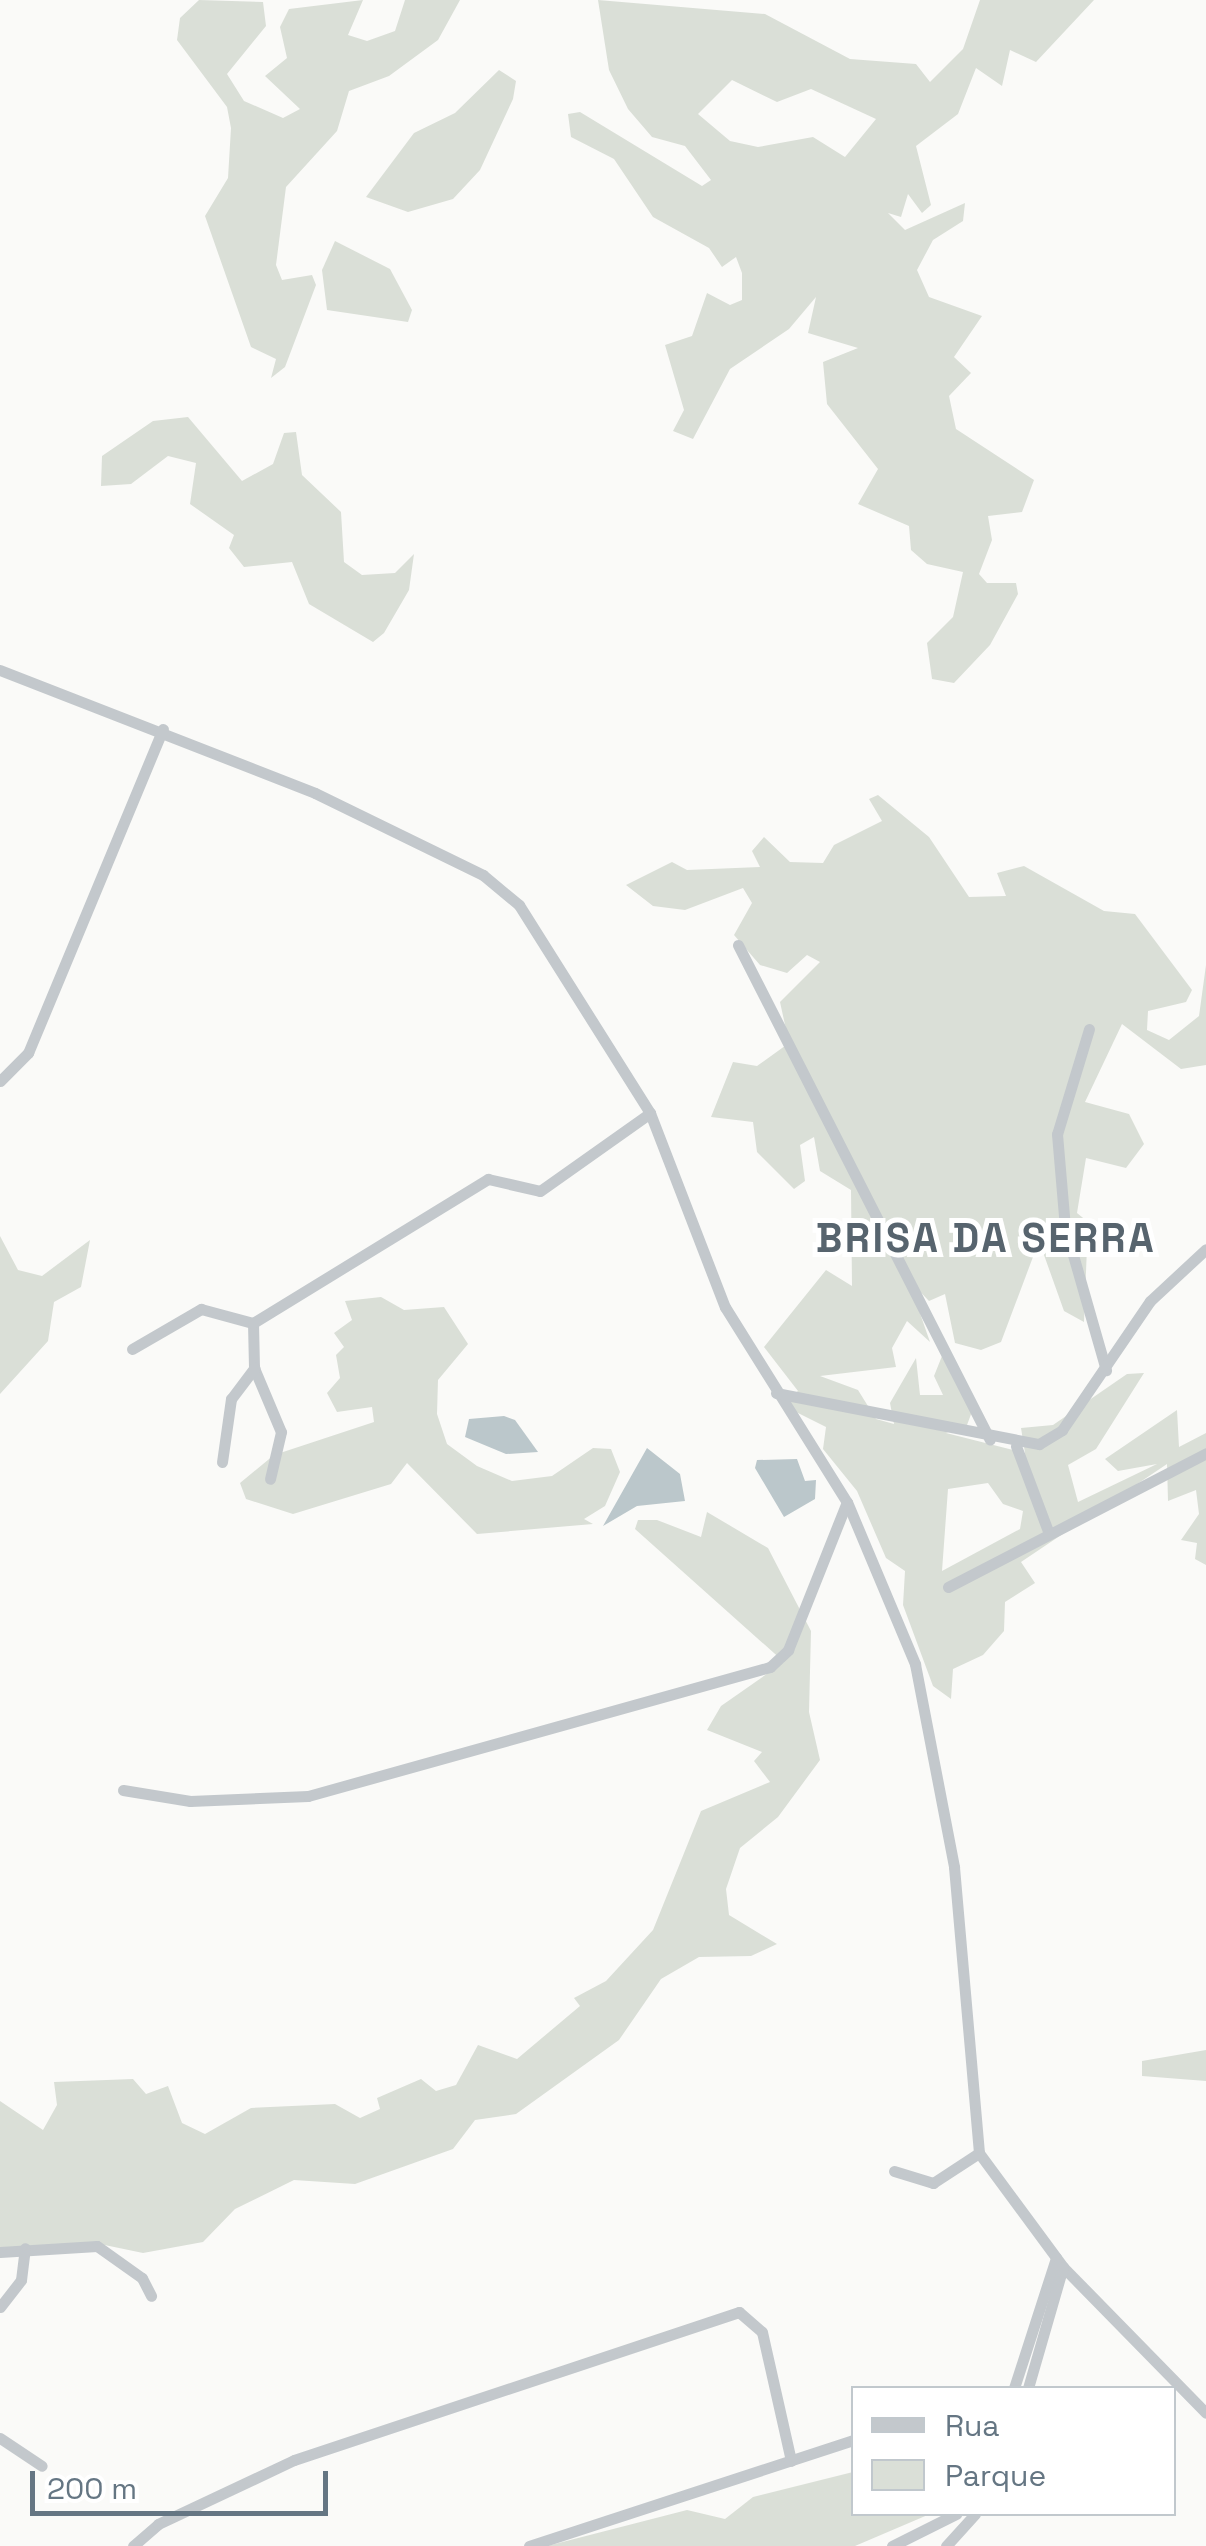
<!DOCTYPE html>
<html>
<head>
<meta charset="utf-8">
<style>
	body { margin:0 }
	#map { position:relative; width:1206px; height:2546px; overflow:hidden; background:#fafaf8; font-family:"Space Grotesk",sans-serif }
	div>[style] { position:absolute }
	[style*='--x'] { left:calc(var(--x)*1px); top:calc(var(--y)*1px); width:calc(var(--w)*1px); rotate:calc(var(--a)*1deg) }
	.green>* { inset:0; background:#dadfd7 }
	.water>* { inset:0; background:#bbc7cb }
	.street>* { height:11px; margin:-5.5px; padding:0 5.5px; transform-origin:5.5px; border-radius:5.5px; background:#c3c8cc }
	span { translate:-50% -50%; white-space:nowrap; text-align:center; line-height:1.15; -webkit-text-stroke:10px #fff; paint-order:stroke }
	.district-label { font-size:40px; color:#57646e; font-weight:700; letter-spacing:2.5px }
	.legend { position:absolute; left:851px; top:2386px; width:325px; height:130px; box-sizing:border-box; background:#fff; border:2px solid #c1c8cd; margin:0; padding:12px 18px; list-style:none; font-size:30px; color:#657683 }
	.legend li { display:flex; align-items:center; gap:20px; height:50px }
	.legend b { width:50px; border:2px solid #c1c8cd }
	.scale { position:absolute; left:30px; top:2471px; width:298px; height:45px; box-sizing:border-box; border:5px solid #657683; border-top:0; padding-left:12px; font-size:30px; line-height:35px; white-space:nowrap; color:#657683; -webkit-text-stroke:8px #fff; paint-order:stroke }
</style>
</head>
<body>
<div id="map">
	<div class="green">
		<i style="clip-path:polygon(199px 0,263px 2px,266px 26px,227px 74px,244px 101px,283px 118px,300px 109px,265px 76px,287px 58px,280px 27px,289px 9px,363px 0,348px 35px,367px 41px,395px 31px,405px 0,460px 0,438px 40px,389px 76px,349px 91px,337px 131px,286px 187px,276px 265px,282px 280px,312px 275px,316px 285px,285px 367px,271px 378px,276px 359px,251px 347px,205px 216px,228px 178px,231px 128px,227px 107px,177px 40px,180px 18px)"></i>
		<i style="clip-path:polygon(evenodd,598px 0,765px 14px,850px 59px,916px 64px,930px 82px,963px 49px,980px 0,1094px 0,1036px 62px,1010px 50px,1002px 86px,976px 68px,958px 114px,916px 146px,931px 205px,922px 213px,908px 194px,901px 217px,888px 213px,905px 230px,965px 203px,963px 221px,933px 240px,917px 270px,929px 297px,982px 316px,954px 357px,971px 373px,949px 396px,956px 429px,1034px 480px,1022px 512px,988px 516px,992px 540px,979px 574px,987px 583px,1016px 583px,1018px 594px,990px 645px,954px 683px,932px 679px,927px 643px,953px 617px,963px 572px,927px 564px,911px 550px,909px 526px,858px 504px,878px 469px,827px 404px,823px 362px,858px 348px,808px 333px,816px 297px,789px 329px,730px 369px,693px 439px,673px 431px,684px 410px,665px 345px,692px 336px,707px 293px,730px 305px,742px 300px,742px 273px,736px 257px,722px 267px,709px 248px,653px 217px,614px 159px,571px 137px,568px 114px,580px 112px,702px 186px,711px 180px,685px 146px,652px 137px,628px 109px,609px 70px,598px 0,732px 80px,777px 102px,811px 89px,876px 119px,845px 157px,813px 137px,758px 147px,730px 141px,698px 114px,732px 80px)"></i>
		<i style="clip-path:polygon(499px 70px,516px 81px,513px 99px,480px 170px,453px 199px,408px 212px,366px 197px,414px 133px,455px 113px)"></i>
		<i style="clip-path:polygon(335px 241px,390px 269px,412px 310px,408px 322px,327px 310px,322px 270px)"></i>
		<i style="clip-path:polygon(188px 417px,242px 481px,273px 464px,284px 433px,296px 432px,302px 475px,341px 512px,344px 562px,362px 575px,395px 573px,414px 554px,409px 590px,384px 633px,373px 642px,309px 604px,292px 562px,244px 567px,229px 548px,234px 535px,190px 504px,196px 463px,168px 456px,131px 484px,101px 486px,102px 456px,153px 421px)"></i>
		<i style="clip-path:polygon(evenodd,878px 795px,929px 837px,969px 897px,1006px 896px,997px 873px,1024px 866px,1104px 911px,1135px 914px,1192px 990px,1186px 1002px,1148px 1011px,1147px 1030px,1169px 1040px,1199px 1016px,1206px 965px,1206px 1065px,1181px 1069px,1122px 1024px,1085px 1102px,1129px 1114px,1144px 1144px,1126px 1168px,1086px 1158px,1077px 1213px,1088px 1222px,1084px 1322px,1064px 1311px,1039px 1241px,1001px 1342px,981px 1350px,955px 1343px,945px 1294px,929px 1301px,908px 1279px,930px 1342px,907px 1321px,892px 1348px,896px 1367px,820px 1376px,858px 1390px,876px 1419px,894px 1424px,890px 1403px,916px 1358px,920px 1395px,943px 1395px,934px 1376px,942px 1356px,973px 1409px,967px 1425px,946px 1433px,1025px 1453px,1021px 1428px,1053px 1425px,1127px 1374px,1144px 1373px,1096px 1449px,1068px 1465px,1078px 1502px,1157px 1464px,1118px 1471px,1105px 1459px,1177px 1410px,1179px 1447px,1206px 1433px,1206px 1565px,1195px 1559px,1197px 1543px,1181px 1540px,1199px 1514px,1196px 1490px,1168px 1501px,1167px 1464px,1021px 1562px,1035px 1583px,1005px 1602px,1004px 1631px,983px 1655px,953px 1669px,951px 1699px,933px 1686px,903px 1605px,905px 1571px,886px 1558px,857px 1491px,823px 1449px,826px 1427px,780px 1404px,798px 1391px,764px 1347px,826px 1270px,852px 1286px,851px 1190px,820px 1171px,814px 1137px,800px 1145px,805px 1181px,794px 1189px,757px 1152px,753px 1122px,711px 1117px,733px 1062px,757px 1066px,789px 1043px,780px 1002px,820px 962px,807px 955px,787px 973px,760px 965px,734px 935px,752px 903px,743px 888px,685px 910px,653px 906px,626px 885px,672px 862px,687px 870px,760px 867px,752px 851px,764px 837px,790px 862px,823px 863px,834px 845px,882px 821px,869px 799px,878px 795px,988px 1483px,1003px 1504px,1023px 1511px,1020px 1529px,942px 1571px,948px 1489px,988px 1483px)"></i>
		<i style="clip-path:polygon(0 1236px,18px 1270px,42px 1276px,90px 1240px,81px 1287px,54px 1302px,48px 1341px,0 1394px)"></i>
		<i style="clip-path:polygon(381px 1297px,404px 1310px,444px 1307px,468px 1344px,438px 1380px,437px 1414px,447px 1444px,477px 1466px,512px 1481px,552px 1476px,593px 1448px,611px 1449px,620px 1472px,605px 1506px,584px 1519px,593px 1524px,477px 1534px,407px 1463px,391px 1484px,293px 1514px,246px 1499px,240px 1483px,274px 1455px,374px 1422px,372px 1407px,337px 1412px,327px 1393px,340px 1378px,336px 1355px,344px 1347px,334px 1333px,352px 1320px,345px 1301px)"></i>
		<i style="clip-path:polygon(707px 1512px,768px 1548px,811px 1631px,809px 1712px,820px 1760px,778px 1817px,740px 1848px,726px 1889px,729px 1915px,777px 1944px,751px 1956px,699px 1957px,661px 1979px,619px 2040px,516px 2114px,475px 2120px,453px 2149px,355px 2184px,294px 2180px,235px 2209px,203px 2242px,143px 2253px,95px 2243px,0 2248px,0 2101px,43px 2130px,57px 2105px,54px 2082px,133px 2079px,146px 2094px,168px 2086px,182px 2123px,205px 2134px,251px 2108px,335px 2104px,360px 2118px,380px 2109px,377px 2098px,421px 2079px,436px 2091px,456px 2085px,478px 2045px,517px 2059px,580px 2006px,574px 1998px,606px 1981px,653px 1930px,701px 1811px,770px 1782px,754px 1761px,762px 1752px,707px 1730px,721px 1706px,784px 1662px,635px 1529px,638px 1520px,657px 1520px,701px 1537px)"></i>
		<i style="clip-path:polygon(1206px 2050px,1206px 2081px,1142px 2076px,1142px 2061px)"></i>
		<i style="clip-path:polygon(853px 2472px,854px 2514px,930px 2514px,855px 2546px,547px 2546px,687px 2510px,725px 2519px,753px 2497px)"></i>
	</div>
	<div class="water">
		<i style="clip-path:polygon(504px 1416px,515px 1420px,538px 1452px,506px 1454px,465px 1437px,469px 1419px)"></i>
		<i style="clip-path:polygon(647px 1448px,680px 1474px,685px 1501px,637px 1506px,603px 1526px)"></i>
		<i style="clip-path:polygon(797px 1459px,805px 1481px,816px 1480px,815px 1499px,784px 1517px,755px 1468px,757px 1460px)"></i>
	</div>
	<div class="street">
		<i style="--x:0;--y:670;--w:338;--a:21.3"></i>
		<i style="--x:315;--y:793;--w:187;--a:26"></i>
		<i style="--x:483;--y:875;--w:47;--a:39.8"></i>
		<i style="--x:519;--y:905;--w:246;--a:57.8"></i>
		<i style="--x:650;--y:1113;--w:208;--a:68.9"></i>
		<i style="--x:725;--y:1307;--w:230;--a:58"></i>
		<i style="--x:847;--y:1502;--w:176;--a:67.2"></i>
		<i style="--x:915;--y:1664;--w:207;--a:79.1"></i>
		<i style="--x:954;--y:1867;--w:287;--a:85"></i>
		<i style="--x:979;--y:2153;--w:142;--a:53.6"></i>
		<i style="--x:1063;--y:2267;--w:204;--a:45.6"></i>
		<i style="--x:738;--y:945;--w:555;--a:63.02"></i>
		<i style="--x:1089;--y:1029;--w:110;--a:106.9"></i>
		<i style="--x:1057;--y:1134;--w:93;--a:85.1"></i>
		<i style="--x:1065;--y:1227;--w:149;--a:74"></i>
		<i style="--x:0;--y:1081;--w:40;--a:-45"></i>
		<i style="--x:28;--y:1053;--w:351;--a:-67.4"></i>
		<i style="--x:253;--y:1323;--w:45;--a:88.7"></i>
		<i style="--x:254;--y:1368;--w:69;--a:67.1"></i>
		<i style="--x:281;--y:1432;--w:48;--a:103.2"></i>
		<i style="--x:132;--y:1349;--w:80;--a:-30.1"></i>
		<i style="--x:201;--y:1309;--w:54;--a:15.1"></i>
		<i style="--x:253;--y:1323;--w:276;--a:-31.5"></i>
		<i style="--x:488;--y:1179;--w:53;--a:13"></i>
		<i style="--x:540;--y:1191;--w:135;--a:-35.3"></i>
		<i style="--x:776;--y:1393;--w:268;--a:11"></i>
		<i style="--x:1039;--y:1444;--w:27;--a:-31"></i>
		<i style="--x:1062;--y:1430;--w:156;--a:-55.7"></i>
		<i style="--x:1150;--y:1301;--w:76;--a:-42.9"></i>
		<i style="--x:1016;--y:1446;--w:91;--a:69.4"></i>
		<i style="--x:222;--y:1462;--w:64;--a:-81.9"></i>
		<i style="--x:231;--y:1399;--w:39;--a:-53"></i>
		<i style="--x:948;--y:1587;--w:291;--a:-27.4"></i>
		<i style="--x:123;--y:1790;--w:68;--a:9.3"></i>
		<i style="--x:190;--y:1801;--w:118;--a:-2.4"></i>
		<i style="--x:308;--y:1796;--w:480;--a:-15.6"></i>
		<i style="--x:770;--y:1667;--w:25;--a:-43"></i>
		<i style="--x:788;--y:1650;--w:159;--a:-68.3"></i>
		<i style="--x:894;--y:2171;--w:41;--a:17.1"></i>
		<i style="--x:933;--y:2183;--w:55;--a:-33.1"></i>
		<i style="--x:0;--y:2252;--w:97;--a:-3.5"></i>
		<i style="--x:97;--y:2246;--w:55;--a:35.4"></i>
		<i style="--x:142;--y:2278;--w:20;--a:63"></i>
		<i style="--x:0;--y:2307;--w:34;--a:-52"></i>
		<i style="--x:21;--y:2280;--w:32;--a:-83"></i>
		<i style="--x:1014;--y:2388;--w:137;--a:-72.1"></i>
		<i style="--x:1028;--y:2388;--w:126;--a:-73.9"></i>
		<i style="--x:0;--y:2438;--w:50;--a:33.7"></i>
		<i style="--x:133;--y:2546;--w:33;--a:-41"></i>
		<i style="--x:158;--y:2524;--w:150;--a:-25.2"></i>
		<i style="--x:294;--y:2460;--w:469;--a:-18.4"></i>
		<i style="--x:739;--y:2312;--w:30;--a:41"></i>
		<i style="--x:762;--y:2332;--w:132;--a:77.3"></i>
		<i style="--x:529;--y:2546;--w:342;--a:-18.1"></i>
		<i style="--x:892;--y:2546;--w:72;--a:-26.6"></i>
		<i style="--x:946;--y:2546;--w:43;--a:-47.8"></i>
	</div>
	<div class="district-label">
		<span style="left:986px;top:1239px">BRISA DA SERRA</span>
	</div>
	<ul class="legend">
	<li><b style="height:12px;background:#c3c8cc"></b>Rua</li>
	<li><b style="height:28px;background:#dadfd7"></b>Parque</li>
	</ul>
	<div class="scale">200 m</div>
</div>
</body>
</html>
